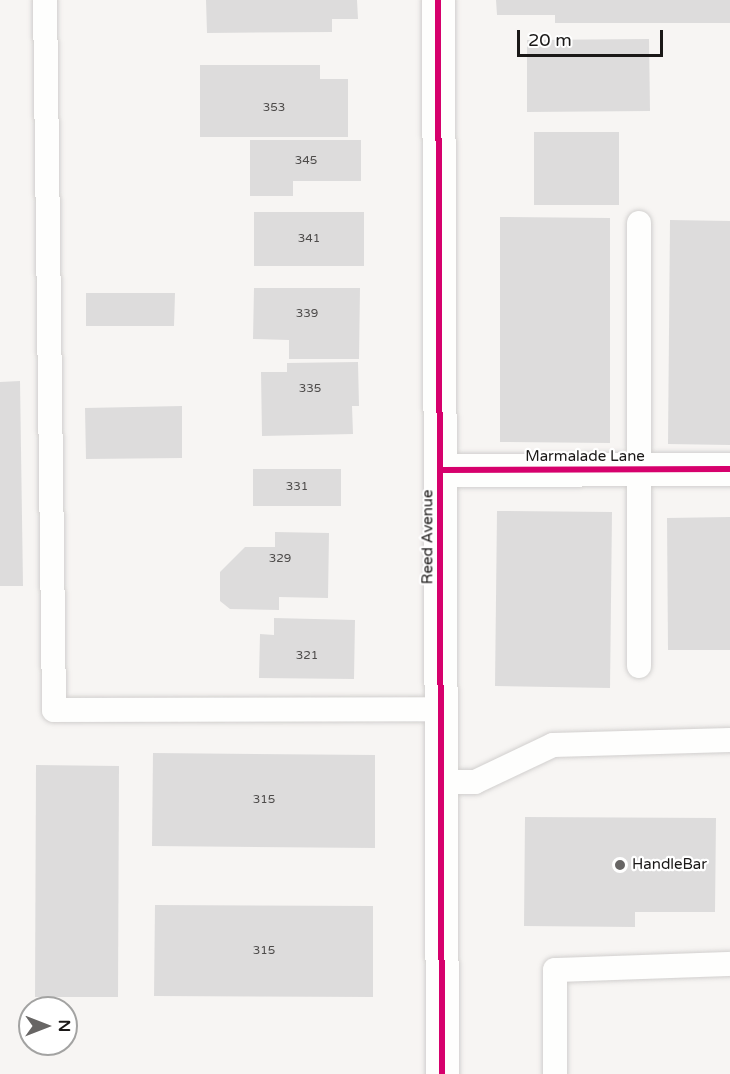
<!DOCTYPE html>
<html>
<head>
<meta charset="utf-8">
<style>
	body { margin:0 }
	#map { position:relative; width:730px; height:1074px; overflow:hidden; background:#f7f5f3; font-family:"Varela Round",sans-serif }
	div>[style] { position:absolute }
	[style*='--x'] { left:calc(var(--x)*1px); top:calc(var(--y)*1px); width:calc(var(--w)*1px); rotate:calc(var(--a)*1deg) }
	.building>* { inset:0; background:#dddcdc }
	.roads { filter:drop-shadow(0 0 2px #d1cfce) drop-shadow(0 0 2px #d1cfce) }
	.service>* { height:24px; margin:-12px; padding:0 12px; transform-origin:12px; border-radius:12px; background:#fefefd }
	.minor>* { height:33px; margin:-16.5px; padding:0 16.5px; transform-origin:16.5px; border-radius:16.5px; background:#fefefd }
	.cycleway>* { height:6px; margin:-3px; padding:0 3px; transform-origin:3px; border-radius:3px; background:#d6006c }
	.dots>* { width:16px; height:16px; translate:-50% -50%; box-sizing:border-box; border:3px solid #fff; border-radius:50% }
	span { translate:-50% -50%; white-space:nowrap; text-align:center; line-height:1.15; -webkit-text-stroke:4.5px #fff; paint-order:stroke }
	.number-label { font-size:12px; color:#4d4b4a }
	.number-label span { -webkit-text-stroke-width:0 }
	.street-label { font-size:15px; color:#1a1817 }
	.poi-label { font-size:15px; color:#1a1817 }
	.left { translate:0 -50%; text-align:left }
	.north { position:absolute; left:18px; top:996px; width:60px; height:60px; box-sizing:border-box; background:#fff; border:2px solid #a3a3a2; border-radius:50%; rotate:90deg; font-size:16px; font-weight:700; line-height:24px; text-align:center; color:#1a1817 }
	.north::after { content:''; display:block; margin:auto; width:21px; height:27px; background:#676564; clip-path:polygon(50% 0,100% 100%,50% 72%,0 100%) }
	.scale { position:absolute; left:517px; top:30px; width:146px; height:27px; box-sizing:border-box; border:3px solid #1a1817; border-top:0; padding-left:8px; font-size:18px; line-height:21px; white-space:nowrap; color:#1a1817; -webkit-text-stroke:4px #fff; paint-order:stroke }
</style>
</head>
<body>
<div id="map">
	<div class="building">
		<i style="clip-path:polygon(206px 0,357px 0,358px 19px,332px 19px,332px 32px,207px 33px)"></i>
		<i style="clip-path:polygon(496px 0,730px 0,730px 23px,555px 23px,555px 15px,497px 15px)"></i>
		<i style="clip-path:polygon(649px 39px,650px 111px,527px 112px,527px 40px)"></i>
		<i style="clip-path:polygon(200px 65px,320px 65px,320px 79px,348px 79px,348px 137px,200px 137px)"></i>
		<i style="clip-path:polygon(534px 132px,619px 132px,619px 205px,534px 205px)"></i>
		<i style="clip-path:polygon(250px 140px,361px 140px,361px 181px,293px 181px,293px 196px,250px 196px)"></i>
		<i style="clip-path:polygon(254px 212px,364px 212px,364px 266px,254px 266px)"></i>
		<i style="clip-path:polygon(500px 217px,610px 218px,610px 443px,500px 442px)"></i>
		<i style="clip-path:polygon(670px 220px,730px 221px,730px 445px,668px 444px)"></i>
		<i style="clip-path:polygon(254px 288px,360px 288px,359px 359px,289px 359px,289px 340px,253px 339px)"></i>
		<i style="clip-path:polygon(86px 293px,175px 293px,174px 326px,86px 326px)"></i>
		<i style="clip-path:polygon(358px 362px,359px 406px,352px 406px,353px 434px,262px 436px,261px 372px,287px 372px,287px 363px)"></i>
		<i style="clip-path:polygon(20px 381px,23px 586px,0 586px,0 382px)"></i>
		<i style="clip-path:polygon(182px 406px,182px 458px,86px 459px,85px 408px)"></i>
		<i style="clip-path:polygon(253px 469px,341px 469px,341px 506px,253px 506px)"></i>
		<i style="clip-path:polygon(497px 511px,612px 512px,610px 688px,495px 686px)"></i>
		<i style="clip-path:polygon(730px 517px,730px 650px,668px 650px,667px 518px)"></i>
		<i style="clip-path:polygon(275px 532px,329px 533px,328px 598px,279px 597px,279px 610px,230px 609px,220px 601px,220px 572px,245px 547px,275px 547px)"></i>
		<i style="clip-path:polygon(274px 618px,355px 620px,354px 679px,259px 678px,260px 634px,274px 635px)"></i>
		<i style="clip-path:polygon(153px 753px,375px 755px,375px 848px,152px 846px)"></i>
		<i style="clip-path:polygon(36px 765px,119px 766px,118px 997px,35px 997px)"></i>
		<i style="clip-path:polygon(525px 817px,716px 818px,715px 912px,635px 912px,635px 927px,524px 926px)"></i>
		<i style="clip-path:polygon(155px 905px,373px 906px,373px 997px,154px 996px)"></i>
	</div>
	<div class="roads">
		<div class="service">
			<i style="--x:45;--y:0;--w:710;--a:89.27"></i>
			<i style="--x:54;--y:710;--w:387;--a:-0.1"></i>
			<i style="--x:639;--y:666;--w:443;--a:-90"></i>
			<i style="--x:441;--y:782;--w:34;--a:0"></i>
			<i style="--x:475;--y:782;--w:86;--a:-25.4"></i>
			<i style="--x:553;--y:745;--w:177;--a:-1.6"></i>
			<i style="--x:555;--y:1074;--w:104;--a:-90"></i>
			<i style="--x:555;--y:970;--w:175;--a:-2"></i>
		</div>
		<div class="minor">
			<i style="--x:438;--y:0;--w:1074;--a:89.79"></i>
			<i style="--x:440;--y:470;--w:290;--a:-0.2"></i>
		</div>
	</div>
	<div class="cycleway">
		<i style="--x:438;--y:0;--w:1074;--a:89.79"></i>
		<i style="--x:440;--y:470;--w:290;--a:-0.2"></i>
	</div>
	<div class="dots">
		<i style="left:620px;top:865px;background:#676564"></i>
	</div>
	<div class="number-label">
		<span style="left:274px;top:108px">353</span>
		<span style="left:306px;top:161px">345</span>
		<span style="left:309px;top:239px">341</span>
		<span style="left:307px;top:314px">339</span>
		<span style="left:310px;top:389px">335</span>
		<span style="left:297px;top:487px">331</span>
		<span style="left:280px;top:559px">329</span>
		<span style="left:307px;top:656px">321</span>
		<span style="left:264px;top:800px">315</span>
		<span style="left:264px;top:951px">315</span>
	</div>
	<div class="street-label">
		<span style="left:585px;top:457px">Marmalade Lane</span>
		<span style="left:428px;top:537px;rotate:-90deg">Reed Avenue</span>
	</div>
	<div class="poi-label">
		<span class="left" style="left:632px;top:865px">HandleBar</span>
	</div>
	<div class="north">N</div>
	<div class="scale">20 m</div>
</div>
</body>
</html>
